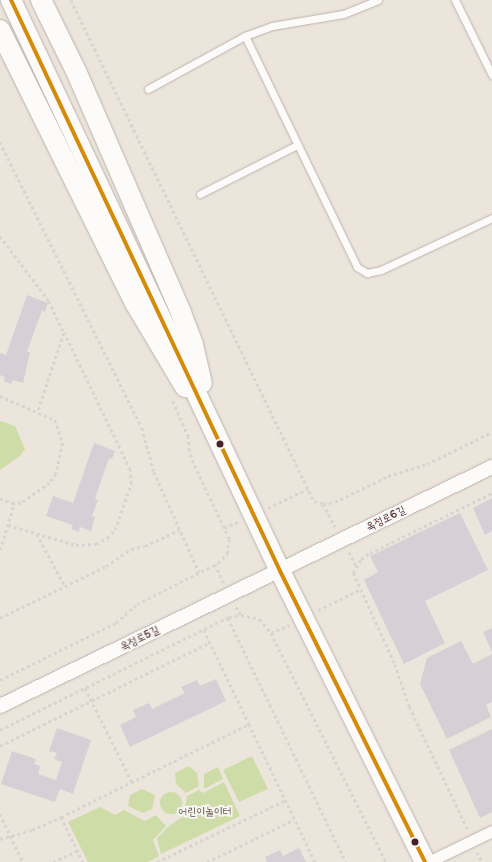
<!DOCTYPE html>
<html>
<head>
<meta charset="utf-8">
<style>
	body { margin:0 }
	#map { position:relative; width:492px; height:862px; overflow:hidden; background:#ece5db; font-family:"Balsamiq Sans","Poor Story",sans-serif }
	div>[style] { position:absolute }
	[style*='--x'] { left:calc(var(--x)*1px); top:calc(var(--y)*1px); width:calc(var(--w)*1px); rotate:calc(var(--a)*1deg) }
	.green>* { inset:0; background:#cedda8 }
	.round { border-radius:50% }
	.building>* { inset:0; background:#d6d0d6 }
	.path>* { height:2.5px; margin-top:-1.25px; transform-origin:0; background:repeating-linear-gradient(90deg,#d8d4d2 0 3px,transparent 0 6px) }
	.roads { filter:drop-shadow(0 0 1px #bcb3ae) drop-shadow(0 0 1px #bcb3ae) }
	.service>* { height:7px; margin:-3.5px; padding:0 3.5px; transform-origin:3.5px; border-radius:3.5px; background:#fcfbfa }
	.pedestrian>* { height:11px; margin:-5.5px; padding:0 5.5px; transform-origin:5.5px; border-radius:5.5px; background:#fcfbfa }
	.minor>* { height:14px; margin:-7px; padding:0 7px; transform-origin:7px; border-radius:7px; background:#fcfbfa }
	.secondary>* { height:20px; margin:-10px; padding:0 10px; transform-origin:10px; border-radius:10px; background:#fcfbfa }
	.bus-1>* { height:4px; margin:-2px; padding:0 2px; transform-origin:2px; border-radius:2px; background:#d48b09 }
	.dots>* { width:11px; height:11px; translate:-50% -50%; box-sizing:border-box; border:2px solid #f6f6f2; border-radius:50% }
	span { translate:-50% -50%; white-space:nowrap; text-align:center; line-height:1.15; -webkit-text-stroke:4px #f6f6f2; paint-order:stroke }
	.street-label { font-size:11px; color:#4a1f2b }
	.park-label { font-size:11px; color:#654d40 }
</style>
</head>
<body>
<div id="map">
	<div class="green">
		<i style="clip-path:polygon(0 421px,15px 426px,25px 449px,20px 456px,0 470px)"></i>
		<i style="clip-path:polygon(252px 756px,268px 789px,239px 802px,223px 770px)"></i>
		<i style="clip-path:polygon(189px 766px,197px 773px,199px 786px,186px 793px,176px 784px,175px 773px)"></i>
		<i style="clip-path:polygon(218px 767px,223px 779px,204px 789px,204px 774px)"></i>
		<i style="clip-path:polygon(224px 782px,240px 816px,161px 854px,157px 838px,170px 825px,184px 816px,187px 796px,199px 790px,203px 793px)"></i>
		<i style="clip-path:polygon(142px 789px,155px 795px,152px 809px,143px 813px,128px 806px,130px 795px)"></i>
		<i class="round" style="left:160px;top:792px;width:22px;height:22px"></i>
		<i style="clip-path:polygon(100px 807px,115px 815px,124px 810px,145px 821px,156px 815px,166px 826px,153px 840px,159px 856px,148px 862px,88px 862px,68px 822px)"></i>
	</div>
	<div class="building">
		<i style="clip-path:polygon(27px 295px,48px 303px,45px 312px,42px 310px,27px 352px,30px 352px,23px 383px,13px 380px,11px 384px,4px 381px,5px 377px,0 375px,0 353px,6px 355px)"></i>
		<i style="clip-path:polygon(94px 443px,115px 451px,112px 459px,109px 458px,95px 499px,98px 500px,92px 516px,95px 517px,91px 531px,80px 527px,79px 532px,71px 529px,73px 525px,46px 516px,53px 496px,73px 503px)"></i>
		<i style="clip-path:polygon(492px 498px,492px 531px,485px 535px,473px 508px)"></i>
		<i style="clip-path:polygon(460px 513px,488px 570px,425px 601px,445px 643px,404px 664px,364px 580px,378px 572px,370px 556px)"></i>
		<i style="clip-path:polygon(492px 628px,492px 652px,483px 632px)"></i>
		<i style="clip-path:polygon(461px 641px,473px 664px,492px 654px,492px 702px,486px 705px,491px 717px,447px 739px,420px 684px,427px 658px)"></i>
		<i style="clip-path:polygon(216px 679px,226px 701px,130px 747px,120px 725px,136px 717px,133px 710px,149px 703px,152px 709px,185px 693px,181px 687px,197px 680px,200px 686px)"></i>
		<i style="clip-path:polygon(57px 728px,91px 740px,73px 794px,60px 789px,55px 802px,1px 784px,12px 751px,36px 759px,34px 764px,40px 766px,38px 774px,56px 780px,62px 762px,54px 759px,57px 753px,49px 751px)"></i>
		<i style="clip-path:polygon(492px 729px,492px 812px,480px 818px,449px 750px)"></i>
		<i style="clip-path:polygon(299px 848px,306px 862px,267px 862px,265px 857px,280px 850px,283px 856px)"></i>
	</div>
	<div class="path">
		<i style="--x:71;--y:0;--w:557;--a:64.13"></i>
		<i style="--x:314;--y:501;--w:9;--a:18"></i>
		<i style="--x:323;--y:504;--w:12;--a:-9"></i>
		<i style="--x:335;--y:502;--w:59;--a:-26.1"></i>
		<i style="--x:388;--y:476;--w:41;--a:-17.1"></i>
		<i style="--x:427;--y:464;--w:72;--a:-26.2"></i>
		<i style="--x:0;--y:142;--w:319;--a:63.6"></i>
		<i style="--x:142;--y:428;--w:46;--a:74.7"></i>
		<i style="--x:154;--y:472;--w:110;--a:65.8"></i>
		<i style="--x:0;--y:236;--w:81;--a:53"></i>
		<i style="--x:49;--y:301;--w:35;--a:65"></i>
		<i style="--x:64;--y:333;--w:82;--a:108.4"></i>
		<i style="--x:0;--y:396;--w:60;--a:23.6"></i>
		<i style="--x:55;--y:420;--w:24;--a:71"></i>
		<i style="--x:63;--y:443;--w:32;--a:103"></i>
		<i style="--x:56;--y:474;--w:11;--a:124"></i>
		<i style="--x:50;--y:483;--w:35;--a:145"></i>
		<i style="--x:21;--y:503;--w:7;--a:172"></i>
		<i style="--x:14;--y:504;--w:15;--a:-160"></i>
		<i style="--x:323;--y:504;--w:26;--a:62"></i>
		<i style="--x:268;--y:508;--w:44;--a:-25.4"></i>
		<i style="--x:8;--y:525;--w:71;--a:16.4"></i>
		<i style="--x:76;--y:545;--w:20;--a:-3"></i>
		<i style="--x:96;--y:544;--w:13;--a:-29"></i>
		<i style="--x:107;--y:538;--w:11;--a:-45"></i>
		<i style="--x:115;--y:530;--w:49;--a:-70.8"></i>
		<i style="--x:131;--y:484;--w:14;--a:-94"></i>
		<i style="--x:130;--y:470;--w:152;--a:-115.7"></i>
		<i style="--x:224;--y:528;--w:15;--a:-23"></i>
		<i style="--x:37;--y:534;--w:59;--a:61.7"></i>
		<i style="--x:0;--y:550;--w:48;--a:-73.1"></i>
		<i style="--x:349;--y:552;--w:16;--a:63"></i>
		<i style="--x:215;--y:564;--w:21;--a:65"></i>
		<i style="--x:236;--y:607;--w:9;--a:58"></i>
		<i style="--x:318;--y:610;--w:46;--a:-26"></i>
		<i style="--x:0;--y:618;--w:118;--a:-26.1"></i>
		<i style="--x:106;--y:566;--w:30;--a:-34"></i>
		<i style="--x:131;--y:549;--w:14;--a:-12"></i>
		<i style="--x:145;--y:546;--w:38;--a:-25"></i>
		<i style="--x:228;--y:618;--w:271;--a:64.2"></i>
		<i style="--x:204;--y:630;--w:104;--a:64.4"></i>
		<i style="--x:271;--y:633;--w:20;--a:-24"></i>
		<i style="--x:0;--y:680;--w:129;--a:-26.2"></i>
		<i style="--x:116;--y:623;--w:28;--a:-42"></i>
		<i style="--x:137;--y:604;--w:91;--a:-26.8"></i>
		<i style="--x:218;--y:563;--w:13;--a:-45"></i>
		<i style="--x:227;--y:554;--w:15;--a:-82"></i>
		<i style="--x:229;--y:539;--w:84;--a:-115.3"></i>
		<i style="--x:193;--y:463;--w:13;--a:-108"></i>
		<i style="--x:189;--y:451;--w:14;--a:-94"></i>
		<i style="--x:188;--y:437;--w:40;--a:-113.4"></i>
		<i style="--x:85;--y:688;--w:105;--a:63.4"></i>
		<i style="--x:0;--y:730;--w:255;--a:-26.3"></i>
		<i style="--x:229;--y:617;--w:12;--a:-9"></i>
		<i style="--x:241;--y:615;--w:19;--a:12"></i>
		<i style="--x:260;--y:619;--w:18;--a:52"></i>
		<i style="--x:271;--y:633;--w:256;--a:63.3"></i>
		<i style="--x:0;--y:746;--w:234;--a:-26.3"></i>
		<i style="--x:0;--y:814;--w:53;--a:64.4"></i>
		<i style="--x:61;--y:817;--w:50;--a:63.9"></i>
		<i style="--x:467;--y:829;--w:135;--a:-115.4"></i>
		<i style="--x:409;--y:707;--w:46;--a:-108.8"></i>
		<i style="--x:394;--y:663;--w:99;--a:-114.5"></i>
		<i style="--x:353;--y:573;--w:16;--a:-60"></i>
		<i style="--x:361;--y:559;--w:11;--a:-34"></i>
		<i style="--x:370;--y:553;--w:136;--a:-26.2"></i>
		<i style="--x:0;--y:839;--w:33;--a:-16"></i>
		<i style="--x:32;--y:830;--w:32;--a:-24"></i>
		<i style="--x:61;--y:817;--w:210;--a:-26.3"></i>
		<i style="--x:249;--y:724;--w:153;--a:64.4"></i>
		<i style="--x:477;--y:852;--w:11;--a:63"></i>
		<i style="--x:53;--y:862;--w:26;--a:-25"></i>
		<i style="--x:157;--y:862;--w:141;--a:-25.7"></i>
		<i style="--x:207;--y:862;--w:96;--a:-26"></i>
	</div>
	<div class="roads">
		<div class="service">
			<i style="--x:378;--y:0;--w:38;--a:158"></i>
			<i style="--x:343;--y:14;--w:72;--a:170.4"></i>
			<i style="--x:272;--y:26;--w:29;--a:160"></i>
			<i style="--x:245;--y:36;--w:257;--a:64.1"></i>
			<i style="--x:357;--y:267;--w:12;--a:31"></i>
			<i style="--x:367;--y:273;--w:14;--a:-12"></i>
			<i style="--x:381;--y:270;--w:123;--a:-25.1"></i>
			<i style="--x:455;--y:0;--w:84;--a:63.7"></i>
			<i style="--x:148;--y:89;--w:111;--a:-28.7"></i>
			<i style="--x:200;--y:194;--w:109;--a:-26.8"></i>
		</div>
		<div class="pedestrian">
			<i style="--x:428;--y:862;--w:71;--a:-25.8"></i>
		</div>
		<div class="minor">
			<i style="--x:0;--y:706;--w:547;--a:-25.91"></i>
		</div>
		<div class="secondary">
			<i style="--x:11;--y:0;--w:631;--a:64.77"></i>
			<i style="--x:280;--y:571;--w:325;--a:63.5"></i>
			<i style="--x:41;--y:0;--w:79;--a:63.8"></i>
			<i style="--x:76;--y:71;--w:264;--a:66.5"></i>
			<i style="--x:181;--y:313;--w:34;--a:69"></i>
			<i style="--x:193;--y:345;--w:39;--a:77"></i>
			<i style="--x:0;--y:30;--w:305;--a:63.7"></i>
			<i style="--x:135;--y:303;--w:98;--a:59.2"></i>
		</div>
	</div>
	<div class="bus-1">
		<i style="--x:11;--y:0;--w:631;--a:64.77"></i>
		<i style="--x:280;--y:571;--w:325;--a:63.5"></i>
	</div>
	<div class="dots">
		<i style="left:220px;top:444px;background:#4a1f2b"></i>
		<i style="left:415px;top:842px;background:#4a1f2b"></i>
	</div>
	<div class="street-label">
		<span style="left:386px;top:519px;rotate:-26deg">옥정로6길</span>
		<span style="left:140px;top:639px;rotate:-26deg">옥정로5길</span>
	</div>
	<div class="park-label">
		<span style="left:205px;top:812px">어린이놀이터</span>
	</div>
</div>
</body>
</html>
